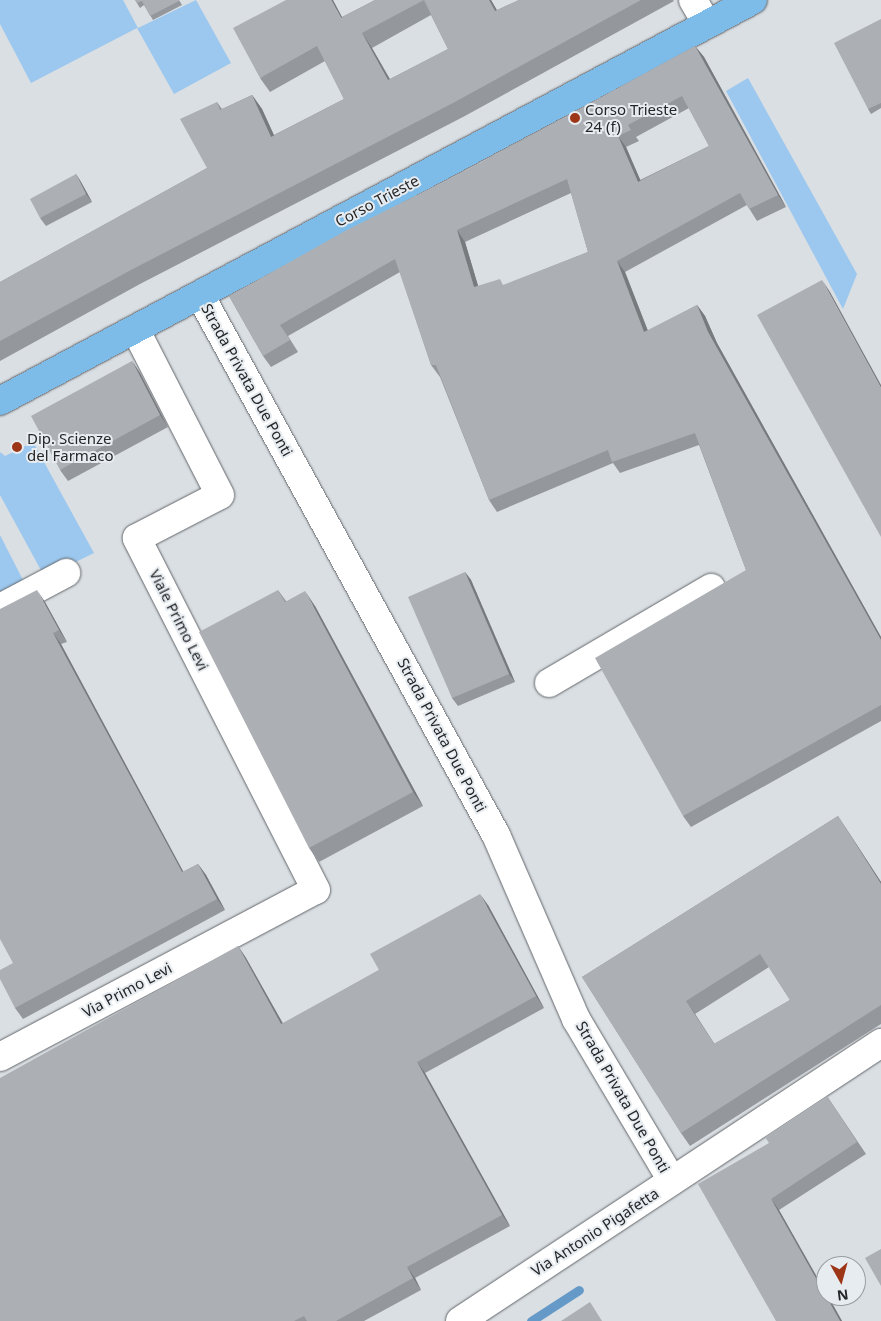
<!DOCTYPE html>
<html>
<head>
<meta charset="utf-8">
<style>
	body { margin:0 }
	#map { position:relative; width:881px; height:1321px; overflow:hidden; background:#dadfe3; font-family:"Noto Sans",sans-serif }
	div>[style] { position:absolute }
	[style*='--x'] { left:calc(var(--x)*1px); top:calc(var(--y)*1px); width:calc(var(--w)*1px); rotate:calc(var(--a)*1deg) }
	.green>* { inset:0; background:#9cc7ee }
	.stream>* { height:9px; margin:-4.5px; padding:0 4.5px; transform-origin:4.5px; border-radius:4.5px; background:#6599c7 }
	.roads { filter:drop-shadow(0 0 1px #62666a) drop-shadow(0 0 1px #62666a) }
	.minor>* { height:28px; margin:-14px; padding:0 14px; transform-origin:14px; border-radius:14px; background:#fff }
	.major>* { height:28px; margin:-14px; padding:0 14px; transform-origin:14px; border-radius:14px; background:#7dbbe8 }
	.wall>* { inset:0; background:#94979b }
	.shaded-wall>* { inset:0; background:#787b7e }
	.building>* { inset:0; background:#acb0b4 }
	.dots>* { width:14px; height:14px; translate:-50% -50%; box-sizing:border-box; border:2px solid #e7ecf0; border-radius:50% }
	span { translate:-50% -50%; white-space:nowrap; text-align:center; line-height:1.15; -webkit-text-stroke:4px #e7ecf0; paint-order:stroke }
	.poi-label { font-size:15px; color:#252628 }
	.left { translate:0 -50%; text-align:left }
	.street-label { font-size:15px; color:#252628 }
	.north { position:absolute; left:816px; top:1256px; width:50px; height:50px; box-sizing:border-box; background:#e7ecf0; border:1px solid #999da0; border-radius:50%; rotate:173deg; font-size:14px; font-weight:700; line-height:20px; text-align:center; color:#252628 }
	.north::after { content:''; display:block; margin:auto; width:18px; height:22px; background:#9d3617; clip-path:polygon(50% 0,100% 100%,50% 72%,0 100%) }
</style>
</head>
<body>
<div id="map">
	<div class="green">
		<i style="clip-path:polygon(0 0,123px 0,138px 28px,196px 0,231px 63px,174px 94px,137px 28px,31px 83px,0 24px)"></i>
		<i style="clip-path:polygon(748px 78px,857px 274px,843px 309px,726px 91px)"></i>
		<i style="clip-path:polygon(33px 442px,94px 553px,47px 576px,43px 574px,0 495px,0 452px,5px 456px)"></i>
		<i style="clip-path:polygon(0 535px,24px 582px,0 595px)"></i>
	</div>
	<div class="stream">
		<i style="--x:531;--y:1321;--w:57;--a:-32.9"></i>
	</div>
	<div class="roads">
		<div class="minor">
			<i style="--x:693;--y:0;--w:28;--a:60"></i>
			<i style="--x:200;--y:295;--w:616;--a:61.27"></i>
			<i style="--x:496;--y:835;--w:201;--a:66.5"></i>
			<i style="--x:576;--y:1019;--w:188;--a:59.3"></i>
			<i style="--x:0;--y:608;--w:75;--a:-27.9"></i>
			<i style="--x:549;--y:683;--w:188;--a:-30.4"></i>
			<i style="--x:0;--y:1057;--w:357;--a:-27.9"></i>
			<i style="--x:316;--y:890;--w:395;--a:-117"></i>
			<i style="--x:137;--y:538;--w:93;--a:-27.4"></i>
			<i style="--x:220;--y:495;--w:186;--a:-117.1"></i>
			<i style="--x:460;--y:1321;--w:505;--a:-33.44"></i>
		</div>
		<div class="major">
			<i style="--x:0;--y:401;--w:853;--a:-28.04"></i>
		</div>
	</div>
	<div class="wall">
		<i style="clip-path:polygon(135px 0,179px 0,182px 5px,153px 20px,144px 5px,140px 8px)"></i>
		<i style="clip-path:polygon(evenodd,375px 0,491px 0,497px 10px,519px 0,673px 0,674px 1px,463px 117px,140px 284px,0 361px,0 282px,207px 168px,217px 102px,222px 109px,252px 95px,262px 109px,274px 135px,344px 99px,325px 61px,270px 92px,260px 78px,342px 17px,375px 0,431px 15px,448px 49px,390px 79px,372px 48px,431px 15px)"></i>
		<i style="clip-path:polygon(881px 19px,881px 108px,871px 114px,868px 109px)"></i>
		<i style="clip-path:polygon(evenodd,695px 46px,704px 57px,786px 207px,757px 221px,747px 205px,625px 272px,648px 331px,697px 305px,705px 316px,717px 343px,881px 637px,881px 721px,691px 827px,683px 816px,746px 570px,699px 445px,620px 473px,613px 463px,497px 512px,489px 500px,440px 377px,431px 365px,400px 272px,288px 336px,298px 352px,271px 367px,263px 356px,229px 296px,477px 165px,695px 46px,689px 108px,709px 146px,640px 180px,626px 147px,639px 141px,636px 137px,689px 108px,695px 46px,571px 193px,588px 252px,505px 285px,478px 286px,465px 242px,571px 193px)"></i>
		<i style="clip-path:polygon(76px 174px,81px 182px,92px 202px,46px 226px,40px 218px)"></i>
		<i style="clip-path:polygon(132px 361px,140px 373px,168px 427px,68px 481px,60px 470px)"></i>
		<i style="clip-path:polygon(465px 572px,471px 580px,515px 682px,458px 706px,452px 698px)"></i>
		<i style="clip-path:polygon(278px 590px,286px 601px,315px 606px,423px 806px,319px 862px,309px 848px)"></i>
		<i style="clip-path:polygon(45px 602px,67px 642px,61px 644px,183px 872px,198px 864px,206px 875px,225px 910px,23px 1019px,15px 1008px,13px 963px)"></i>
		<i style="clip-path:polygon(evenodd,838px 816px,881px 882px,881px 1024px,690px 1146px,681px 1133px,582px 977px,838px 816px,769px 967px,790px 1000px,714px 1044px,695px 1014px,769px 967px)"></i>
		<i style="clip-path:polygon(488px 905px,544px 1008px,425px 1073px,510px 1226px,415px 1278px,421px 1290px,364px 1321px,0 1321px,238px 946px,246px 958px,283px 1024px,379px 970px)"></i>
		<i style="clip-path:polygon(827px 1096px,866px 1154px,779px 1210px,826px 1293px,826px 1296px,828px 1296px,842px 1321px,776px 1321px,769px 1143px)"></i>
	</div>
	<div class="shaded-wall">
		<i style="clip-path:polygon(331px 0,333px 0,350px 32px,341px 18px)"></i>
		<i style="clip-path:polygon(489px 0,491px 0,505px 25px,495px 11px)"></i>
		<i style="clip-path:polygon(362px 33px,372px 48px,398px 94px,388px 80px)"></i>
		<i style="clip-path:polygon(695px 46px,704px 57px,786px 207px,778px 195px)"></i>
		<i style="clip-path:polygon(252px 95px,262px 109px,281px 151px,271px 137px)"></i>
		<i style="clip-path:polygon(618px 136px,626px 147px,646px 193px,638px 182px)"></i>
		<i style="clip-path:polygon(76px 174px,81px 182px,92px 202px,86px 194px)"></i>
		<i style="clip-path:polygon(457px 230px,465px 242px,482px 299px,474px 287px)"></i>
		<i style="clip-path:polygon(617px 261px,625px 272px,653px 344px,644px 332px)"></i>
		<i style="clip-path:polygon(822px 280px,830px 292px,881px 385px,881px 388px)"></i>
		<i style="clip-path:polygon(697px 305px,705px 316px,717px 343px,881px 637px,881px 640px,708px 332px)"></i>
		<i style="clip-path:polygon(132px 361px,140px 373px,168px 427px,160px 415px)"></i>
		<i style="clip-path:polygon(465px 572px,471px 580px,515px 682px,509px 674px)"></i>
		<i style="clip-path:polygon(37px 590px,45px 602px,67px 642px,59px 630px)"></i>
		<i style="clip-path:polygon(305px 591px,315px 606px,423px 806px,413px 792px)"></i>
		<i style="clip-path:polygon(53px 633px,61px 644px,190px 884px,182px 872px)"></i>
		<i style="clip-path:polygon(838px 816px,881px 882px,881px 884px)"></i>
		<i style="clip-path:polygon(198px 864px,206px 875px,225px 910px,217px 899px)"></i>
		<i style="clip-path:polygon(480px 894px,488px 905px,544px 1008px,536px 996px)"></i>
		<i style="clip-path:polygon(238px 946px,246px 958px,290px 1036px,281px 1024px)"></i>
		<i style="clip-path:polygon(686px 1001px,695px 1014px,723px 1057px,714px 1044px)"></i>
		<i style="clip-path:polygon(417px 1062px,425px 1073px,510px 1226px,502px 1215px)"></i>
		<i style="clip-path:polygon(771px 1199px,779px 1210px,826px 1293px,826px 1296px)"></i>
		<i style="clip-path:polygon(407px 1267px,415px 1278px,421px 1290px,413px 1278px)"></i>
		<i style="clip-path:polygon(826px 1296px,828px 1296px,842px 1321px,840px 1321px)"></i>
	</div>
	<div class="building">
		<i style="clip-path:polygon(135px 0,179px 0,179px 1px,150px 16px,142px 1px,137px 3px)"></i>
		<i style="clip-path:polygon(evenodd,286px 0,331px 0,341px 18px,375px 0,489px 0,495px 11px,519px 0,641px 0,453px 103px,131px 270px,0 341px,0 282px,207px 168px,180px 119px,217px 102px,220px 110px,252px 95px,271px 137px,344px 99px,317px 46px,260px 78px,233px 28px,286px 0,424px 0,448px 49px,388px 80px,362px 33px,424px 0)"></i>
		<i style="clip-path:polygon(881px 19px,881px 103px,868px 109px,834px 43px)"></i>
		<i style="clip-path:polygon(evenodd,695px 46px,778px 195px,749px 209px,740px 193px,617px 261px,644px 332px,697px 305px,708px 332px,881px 640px,881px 705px,683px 816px,595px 658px,746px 570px,695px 433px,612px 462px,608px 450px,489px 500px,436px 365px,431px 365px,395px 259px,280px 325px,290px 340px,263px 356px,229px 296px,347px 230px,477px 165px,695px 46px,682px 96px,709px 146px,638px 182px,618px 136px,631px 130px,628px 125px,682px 96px,695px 46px,567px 179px,588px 252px,503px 285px,500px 279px,474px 287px,457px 230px,567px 179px)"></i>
		<i style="clip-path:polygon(76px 174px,86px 194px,40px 218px,30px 199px)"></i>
		<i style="clip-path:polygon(822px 280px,881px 388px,881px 537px,757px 315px)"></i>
		<i style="clip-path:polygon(132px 361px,160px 415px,60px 470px,31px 416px)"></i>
		<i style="clip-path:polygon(465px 572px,509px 674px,452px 698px,408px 597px)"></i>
		<i style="clip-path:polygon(37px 590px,59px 630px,53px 633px,182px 872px,198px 864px,217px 899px,15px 1008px,0 979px,0 970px,13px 963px,0 939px,0 609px)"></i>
		<i style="clip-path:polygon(278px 590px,285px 602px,305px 591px,413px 792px,309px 848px,199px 632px)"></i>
		<i style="clip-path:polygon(evenodd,838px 816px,881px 884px,881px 1005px,681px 1133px,582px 977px,838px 816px,760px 954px,790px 1000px,714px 1044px,686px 1001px,760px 954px)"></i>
		<i style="clip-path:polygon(480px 894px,536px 996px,417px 1062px,502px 1215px,407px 1267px,413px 1278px,336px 1321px,307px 1321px,304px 1316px,294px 1321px,0 1321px,0 1078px,238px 946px,281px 1024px,379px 970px,370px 954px)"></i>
		<i style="clip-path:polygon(827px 1096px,857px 1142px,771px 1199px,840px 1321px,776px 1321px,698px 1184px,769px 1143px,765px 1137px)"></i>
		<i style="clip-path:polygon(881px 1249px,881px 1286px,865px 1258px)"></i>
		<i style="clip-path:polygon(590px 1302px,602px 1321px,561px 1321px)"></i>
	</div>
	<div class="dots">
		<i style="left:575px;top:118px;background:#9d3617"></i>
		<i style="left:17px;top:447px;background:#9d3617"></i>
	</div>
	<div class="poi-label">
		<span class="left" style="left:585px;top:118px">Corso Trieste<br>24 (f)</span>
		<span class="left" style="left:27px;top:447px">Dip. Scienze<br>del Farmaco</span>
	</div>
	<div class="street-label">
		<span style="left:377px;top:201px;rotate:-28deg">Corso Trieste</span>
		<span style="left:247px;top:380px;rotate:61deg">Strada Privata Due Ponti</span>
		<span style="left:179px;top:620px;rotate:63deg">Viale Primo Levi</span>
		<span style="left:442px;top:735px;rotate:62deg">Strada Privata Due Ponti</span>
		<span style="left:127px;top:990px;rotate:-28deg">Via Primo Levi</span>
		<span style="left:623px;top:1097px;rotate:60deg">Strada Privata Due Ponti</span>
		<span style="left:595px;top:1232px;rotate:-33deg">Via Antonio Pigafetta</span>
	</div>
	<div class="north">N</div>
</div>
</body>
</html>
